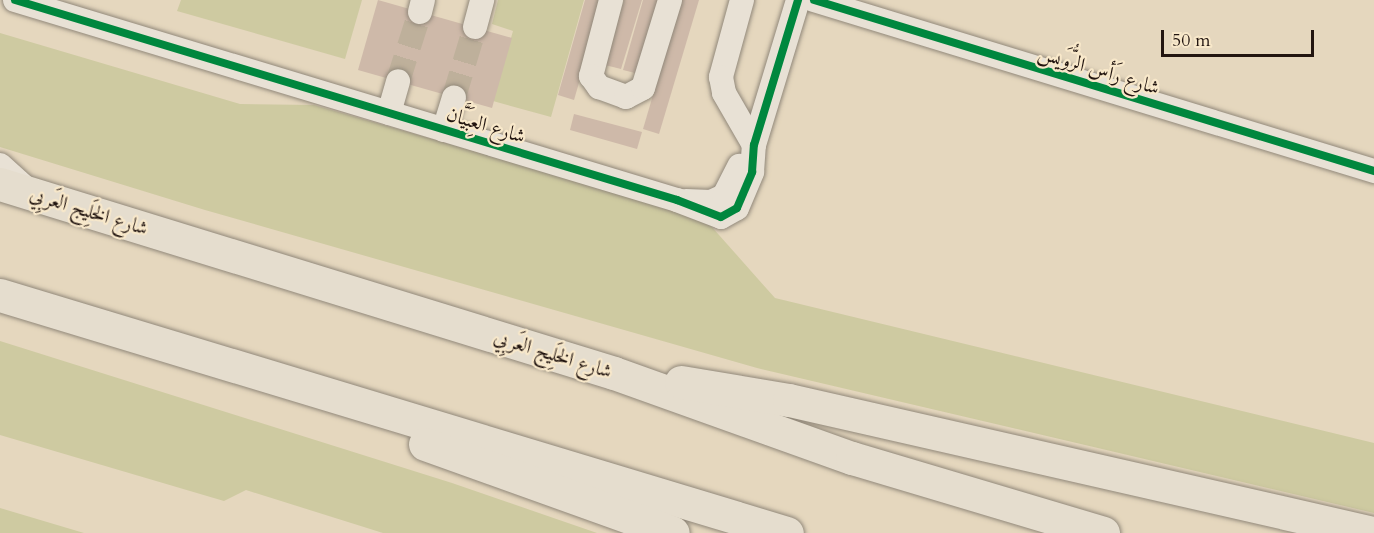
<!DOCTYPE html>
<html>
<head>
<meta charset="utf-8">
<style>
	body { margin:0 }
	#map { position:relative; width:1374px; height:533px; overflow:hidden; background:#e5d7be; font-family:Cardo,Amiri,serif }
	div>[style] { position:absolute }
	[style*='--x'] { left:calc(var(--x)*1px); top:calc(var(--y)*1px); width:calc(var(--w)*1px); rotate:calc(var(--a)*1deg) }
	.green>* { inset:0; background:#cecaa1 }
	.building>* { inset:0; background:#ceb9a9 }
	.minor-tunnel>* { height:24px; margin-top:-12px; transform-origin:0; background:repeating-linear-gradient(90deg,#beb09b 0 24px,transparent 0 36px) }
	.roads { filter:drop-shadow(0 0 2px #91887a) drop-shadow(0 0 2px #91887a) }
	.minor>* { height:24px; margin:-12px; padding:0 12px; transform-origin:12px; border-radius:12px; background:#e8e1d5 }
	.highway>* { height:33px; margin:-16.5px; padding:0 16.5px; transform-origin:16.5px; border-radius:16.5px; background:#e5ddce }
	.cycleway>* { height:8px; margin:-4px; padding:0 4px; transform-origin:4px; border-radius:4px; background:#00873e }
	span { translate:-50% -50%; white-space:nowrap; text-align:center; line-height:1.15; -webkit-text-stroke:4.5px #f8e8ca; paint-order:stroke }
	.street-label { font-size:20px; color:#221510 }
	.scale { position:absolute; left:1161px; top:30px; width:153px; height:27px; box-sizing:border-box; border:3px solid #221510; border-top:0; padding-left:8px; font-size:18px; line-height:21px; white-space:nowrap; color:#221510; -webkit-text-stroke:4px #f8e8ca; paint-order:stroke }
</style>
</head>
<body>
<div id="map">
	<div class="green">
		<i style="clip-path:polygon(181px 0,362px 0,345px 59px,177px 11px)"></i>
		<i style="clip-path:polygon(498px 0,584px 0,551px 117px,493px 101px,513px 31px,492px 24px)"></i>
		<i style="clip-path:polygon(0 33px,240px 104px,314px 105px,703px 217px,775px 298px,1374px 443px,1374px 513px,757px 368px,205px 210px,0 147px)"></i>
		<i style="clip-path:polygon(0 341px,452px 483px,597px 533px,383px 533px,246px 490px,224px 501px,0 435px)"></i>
		<i style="clip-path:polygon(0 508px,84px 533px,0 533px)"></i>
	</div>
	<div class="building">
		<i style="clip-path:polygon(378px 0,512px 38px,492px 108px,358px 70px)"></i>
		<i style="clip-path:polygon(585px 0,603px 0,574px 100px,558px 95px)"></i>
		<i style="clip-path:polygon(624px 0,642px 0,621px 69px,605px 65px)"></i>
		<i style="clip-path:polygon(643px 0,661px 0,639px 74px,623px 70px)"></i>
		<i style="clip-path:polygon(681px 0,699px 0,659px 134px,643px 129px)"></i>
		<i style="clip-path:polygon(574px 114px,642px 132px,637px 149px,570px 130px)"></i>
	</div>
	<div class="minor-tunnel">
		<i style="--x:398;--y:81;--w:72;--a:-72.3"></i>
		<i style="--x:454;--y:97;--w:73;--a:-73.3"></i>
	</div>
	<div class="roads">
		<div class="minor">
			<i style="--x:15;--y:0;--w:692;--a:16.81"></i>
			<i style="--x:677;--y:200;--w:47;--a:21.1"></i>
			<i style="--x:721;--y:217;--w:18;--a:-29"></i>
			<i style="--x:737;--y:208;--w:39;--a:-67"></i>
			<i style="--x:752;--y:172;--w:27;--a:-86"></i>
			<i style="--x:754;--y:145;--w:152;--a:-73.1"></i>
			<i style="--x:611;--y:0;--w:79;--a:104.7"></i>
			<i style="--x:591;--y:76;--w:14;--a:54"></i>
			<i style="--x:599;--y:87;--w:29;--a:20"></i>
			<i style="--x:626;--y:97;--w:19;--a:-28"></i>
			<i style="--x:643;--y:88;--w:92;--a:-72.9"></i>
			<i style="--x:742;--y:0;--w:80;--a:105.3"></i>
			<i style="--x:721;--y:77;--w:16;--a:79"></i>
			<i style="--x:724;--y:93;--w:60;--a:60"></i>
			<i style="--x:814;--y:0;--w:586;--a:16.98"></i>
			<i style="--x:420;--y:12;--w:12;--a:-76"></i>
			<i style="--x:475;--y:27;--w:28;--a:-75"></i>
			<i style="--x:389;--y:113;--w:33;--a:-74"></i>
			<i style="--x:444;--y:130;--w:34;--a:-73"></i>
			<i style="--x:0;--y:165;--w:38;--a:42"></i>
			<i style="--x:686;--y:201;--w:25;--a:2"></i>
			<i style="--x:711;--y:202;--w:14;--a:-25"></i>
			<i style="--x:724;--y:196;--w:34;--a:-63"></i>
		</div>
		<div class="highway">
			<i style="--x:0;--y:184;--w:642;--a:17.11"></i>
			<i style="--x:614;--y:373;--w:253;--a:19.7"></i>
			<i style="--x:852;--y:458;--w:262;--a:16.6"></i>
			<i style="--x:0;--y:295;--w:822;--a:16.83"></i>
			<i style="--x:681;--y:382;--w:109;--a:9.5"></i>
			<i style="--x:789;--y:400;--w:599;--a:12.83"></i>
			<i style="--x:425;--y:444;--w:263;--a:19.7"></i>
		</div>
	</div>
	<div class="cycleway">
		<i style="--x:15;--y:0;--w:692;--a:16.81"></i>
		<i style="--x:677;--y:200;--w:47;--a:21.1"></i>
		<i style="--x:721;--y:217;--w:18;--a:-29"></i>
		<i style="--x:737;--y:208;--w:39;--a:-67"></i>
		<i style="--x:752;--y:172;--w:27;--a:-86"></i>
		<i style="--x:754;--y:145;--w:152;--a:-73.1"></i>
		<i style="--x:814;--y:0;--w:586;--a:16.98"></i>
	</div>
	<div class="street-label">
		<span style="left:1099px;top:70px;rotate:17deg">شارع رَأس الرُّوَيس</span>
		<span style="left:486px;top:125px;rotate:17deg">شارع العِبَيَّان</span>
		<span style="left:89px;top:211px;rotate:17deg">شارع الخَلِيج العَربِي</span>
		<span style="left:553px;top:354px;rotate:17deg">شارع الخَلِيج العَربِي</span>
	</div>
	<div class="scale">50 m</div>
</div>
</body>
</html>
